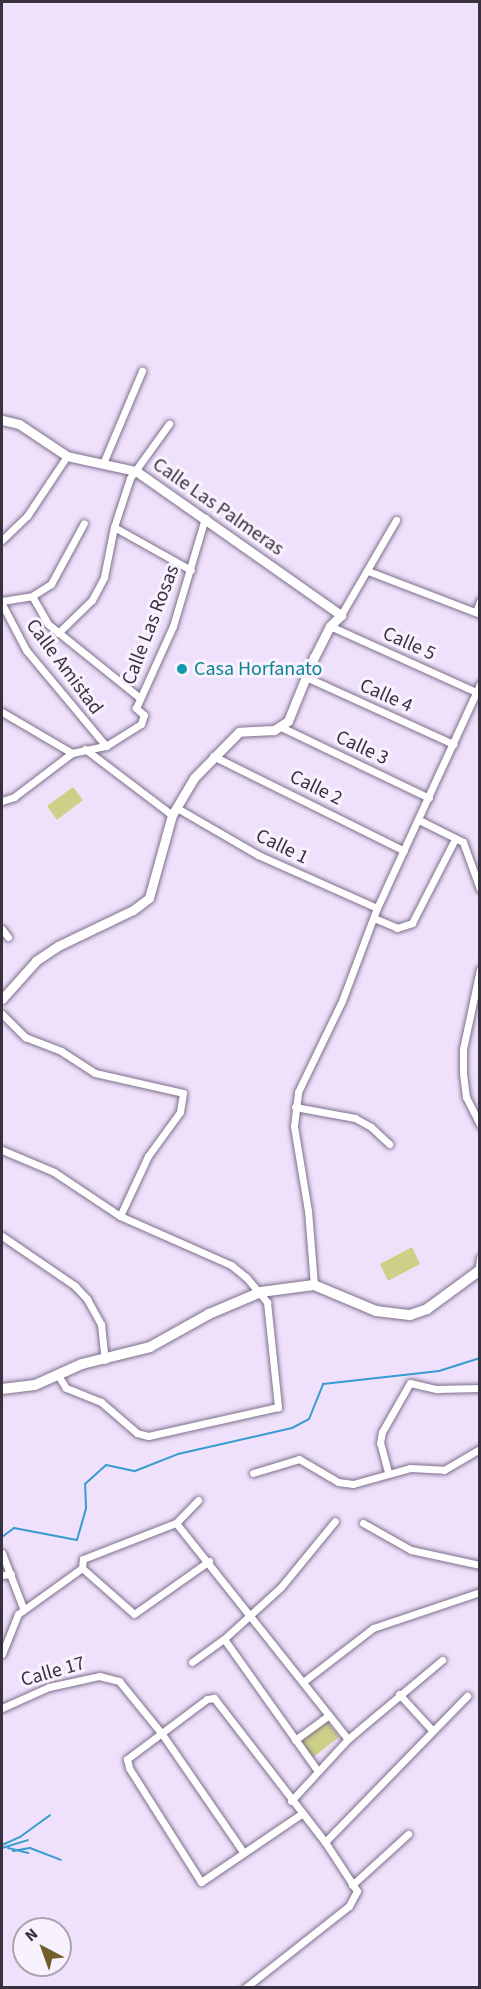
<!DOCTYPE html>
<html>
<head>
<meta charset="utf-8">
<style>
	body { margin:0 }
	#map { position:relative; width:481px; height:1989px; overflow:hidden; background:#efe1fb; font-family:"Source Sans 3",sans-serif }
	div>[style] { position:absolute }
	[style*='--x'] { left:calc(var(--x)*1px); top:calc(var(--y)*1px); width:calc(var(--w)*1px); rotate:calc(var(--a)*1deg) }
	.green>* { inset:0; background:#cdd188 }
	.stream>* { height:2px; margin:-1px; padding:0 1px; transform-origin:1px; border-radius:1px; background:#369cd0 }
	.roads { filter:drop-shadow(0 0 2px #7e6f8c) drop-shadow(0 0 2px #7e6f8c) }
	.minor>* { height:7px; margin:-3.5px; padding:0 3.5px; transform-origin:3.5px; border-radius:3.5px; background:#fff }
	.tertiary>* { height:9px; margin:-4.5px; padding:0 4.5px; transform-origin:4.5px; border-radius:4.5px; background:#fff }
	.secondary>* { height:10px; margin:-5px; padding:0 5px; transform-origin:5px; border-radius:5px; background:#fff }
	.dots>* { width:16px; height:16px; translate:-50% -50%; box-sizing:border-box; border:3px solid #f8f2ff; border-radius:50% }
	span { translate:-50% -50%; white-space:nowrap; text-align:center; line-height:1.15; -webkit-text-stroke:6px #f8f2ff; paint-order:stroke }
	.street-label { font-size:20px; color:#38313e }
	.culture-label { font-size:20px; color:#0d838f }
	.left { translate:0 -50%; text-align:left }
	.frame { position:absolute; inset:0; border:3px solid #38313e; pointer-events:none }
	.north { position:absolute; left:12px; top:1917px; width:60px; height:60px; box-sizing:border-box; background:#f8f2ff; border:2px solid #aba5b2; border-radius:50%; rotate:319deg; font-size:16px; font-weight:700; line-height:24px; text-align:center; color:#38313e }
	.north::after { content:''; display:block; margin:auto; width:21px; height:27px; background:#725e2d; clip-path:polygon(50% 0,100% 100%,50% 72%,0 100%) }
</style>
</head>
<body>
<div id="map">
	<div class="green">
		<i style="clip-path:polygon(73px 787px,83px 800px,57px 820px,47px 806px)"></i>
		<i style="clip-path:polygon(412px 1247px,420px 1264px,388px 1281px,380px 1264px)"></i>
		<i style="clip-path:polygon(326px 1720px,339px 1737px,312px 1758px,299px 1741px)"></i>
	</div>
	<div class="stream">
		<i style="--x:2;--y:1537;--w:15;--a:-37"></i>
		<i style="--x:14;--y:1528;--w:64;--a:10.8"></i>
		<i style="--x:77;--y:1540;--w:33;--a:-74"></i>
		<i style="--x:86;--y:1508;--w:24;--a:-92"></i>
		<i style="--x:85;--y:1484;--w:28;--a:-42"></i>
		<i style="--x:106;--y:1465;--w:30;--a:12"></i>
		<i style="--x:135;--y:1471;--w:46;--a:-21.6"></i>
		<i style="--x:178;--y:1454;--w:117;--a:-12.8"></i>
		<i style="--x:292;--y:1428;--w:19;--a:-28"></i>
		<i style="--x:309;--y:1419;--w:38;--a:-68"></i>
		<i style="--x:323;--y:1384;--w:117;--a:-6.4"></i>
		<i style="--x:439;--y:1371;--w:43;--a:-17.6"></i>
		<i style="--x:2;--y:1845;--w:20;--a:-24"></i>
		<i style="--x:20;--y:1837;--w:37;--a:-36"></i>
		<i style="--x:2;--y:1848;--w:27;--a:-17"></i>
		<i style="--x:8;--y:1848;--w:21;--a:14"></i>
		<i style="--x:13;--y:1851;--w:17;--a:-10"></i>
		<i style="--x:30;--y:1848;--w:33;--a:21"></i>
	</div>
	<div class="roads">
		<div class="minor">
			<i style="--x:104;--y:461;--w:98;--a:-67.1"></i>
			<i style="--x:114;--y:527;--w:52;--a:-71.9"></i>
			<i style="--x:130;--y:478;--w:67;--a:-54.2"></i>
			<i style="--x:2;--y:540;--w:35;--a:-44"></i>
			<i style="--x:27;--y:516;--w:72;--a:-56.3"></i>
			<i style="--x:368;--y:571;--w:120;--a:21"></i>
			<i style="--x:32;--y:596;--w:32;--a:60"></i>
			<i style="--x:48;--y:624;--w:118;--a:38.8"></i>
			<i style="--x:2;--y:601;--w:30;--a:-9"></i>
			<i style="--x:32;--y:596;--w:22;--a:-32"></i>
			<i style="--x:51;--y:584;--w:69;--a:-61.6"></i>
			<i style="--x:2;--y:604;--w:52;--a:62.4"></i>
			<i style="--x:26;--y:650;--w:125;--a:50.2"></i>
			<i style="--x:476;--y:612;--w:12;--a:-70"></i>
			<i style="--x:341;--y:615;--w:110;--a:-59.9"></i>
			<i style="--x:330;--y:626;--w:160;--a:24.3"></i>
			<i style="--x:58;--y:633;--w:47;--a:-44.1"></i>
			<i style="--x:92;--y:600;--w:26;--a:-62"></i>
			<i style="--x:104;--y:577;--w:51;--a:-78.7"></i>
			<i style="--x:114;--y:527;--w:88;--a:29.2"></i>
			<i style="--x:306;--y:677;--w:162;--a:24.5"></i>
			<i style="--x:2;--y:712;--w:81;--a:30.4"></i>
			<i style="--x:281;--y:727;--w:164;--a:25.6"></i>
			<i style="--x:85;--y:749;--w:109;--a:37.2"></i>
			<i style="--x:213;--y:756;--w:213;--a:26.4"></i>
			<i style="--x:2;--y:801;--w:13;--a:-18"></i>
			<i style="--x:14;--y:797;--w:73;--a:-37.2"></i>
			<i style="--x:72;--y:753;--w:35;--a:-12"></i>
			<i style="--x:106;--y:746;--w:41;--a:-32.2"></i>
			<i style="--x:141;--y:724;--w:9;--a:-72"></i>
			<i style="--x:144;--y:715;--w:11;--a:-139"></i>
			<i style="--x:136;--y:708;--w:90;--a:-65.7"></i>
			<i style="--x:173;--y:626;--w:113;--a:-73.5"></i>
			<i style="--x:177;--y:808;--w:94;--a:30.1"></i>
			<i style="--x:258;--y:855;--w:130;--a:24"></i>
			<i style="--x:419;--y:820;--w:49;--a:26.6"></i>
			<i style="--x:463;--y:842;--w:50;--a:70.1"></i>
			<i style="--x:374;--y:918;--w:25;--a:23"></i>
			<i style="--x:397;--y:928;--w:16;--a:-18"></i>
			<i style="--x:412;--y:923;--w:94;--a:-62.9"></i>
			<i style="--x:2;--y:929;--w:10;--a:53"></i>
			<i style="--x:480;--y:969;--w:82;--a:102"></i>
			<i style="--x:463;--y:1049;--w:24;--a:90"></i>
			<i style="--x:463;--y:1073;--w:24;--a:83"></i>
			<i style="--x:466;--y:1097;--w:31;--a:63"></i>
			<i style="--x:2;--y:1014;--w:33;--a:45"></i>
			<i style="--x:25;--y:1037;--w:39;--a:21"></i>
			<i style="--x:61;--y:1051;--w:40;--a:32.9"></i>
			<i style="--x:95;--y:1073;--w:90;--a:12.8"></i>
			<i style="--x:183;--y:1093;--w:19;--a:99"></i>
			<i style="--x:180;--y:1112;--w:54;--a:126"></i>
			<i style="--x:148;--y:1156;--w:66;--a:115"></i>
			<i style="--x:295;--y:1107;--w:61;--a:10.4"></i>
			<i style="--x:355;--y:1118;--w:18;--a:29"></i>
			<i style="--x:371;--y:1127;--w:25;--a:43"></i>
			<i style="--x:2;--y:1150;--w:56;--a:22.9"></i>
			<i style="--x:54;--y:1172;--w:79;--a:33.7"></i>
			<i style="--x:120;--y:1216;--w:121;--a:23.8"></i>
			<i style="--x:231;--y:1265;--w:19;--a:39"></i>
			<i style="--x:246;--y:1277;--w:33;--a:50"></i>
			<i style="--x:267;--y:1302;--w:106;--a:84"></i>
			<i style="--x:278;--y:1407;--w:133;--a:167.4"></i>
			<i style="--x:148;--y:1436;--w:11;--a:-165"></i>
			<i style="--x:137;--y:1433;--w:48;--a:-139.3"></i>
			<i style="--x:101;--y:1402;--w:38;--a:-158"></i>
			<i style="--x:66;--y:1388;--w:15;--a:-122"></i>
			<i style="--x:2;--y:1236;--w:88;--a:34.4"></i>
			<i style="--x:75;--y:1286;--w:18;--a:47"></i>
			<i style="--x:87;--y:1299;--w:29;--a:61"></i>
			<i style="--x:101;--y:1324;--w:36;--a:84"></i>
			<i style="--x:478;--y:1274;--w:16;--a:-83"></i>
			<i style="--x:314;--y:1285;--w:74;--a:-94.6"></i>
			<i style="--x:308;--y:1211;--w:86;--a:-99.4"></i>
			<i style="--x:294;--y:1126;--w:34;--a:-83"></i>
			<i style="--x:298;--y:1092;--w:101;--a:-64.2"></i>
			<i style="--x:342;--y:1001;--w:99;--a:-69.4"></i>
			<i style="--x:377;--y:908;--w:247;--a:-65.3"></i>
			<i style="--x:388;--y:1472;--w:30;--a:-105"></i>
			<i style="--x:380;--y:1443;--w:11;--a:-80"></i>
			<i style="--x:382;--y:1432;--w:56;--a:-60.3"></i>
			<i style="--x:410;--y:1383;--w:28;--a:13"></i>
			<i style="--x:437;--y:1389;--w:43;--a:-1.3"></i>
			<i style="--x:253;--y:1473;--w:48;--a:-16.9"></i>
			<i style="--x:299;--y:1459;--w:45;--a:30.5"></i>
			<i style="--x:338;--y:1482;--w:15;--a:8"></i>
			<i style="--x:353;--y:1484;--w:59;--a:-15.7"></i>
			<i style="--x:410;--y:1468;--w:34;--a:3"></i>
			<i style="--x:444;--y:1470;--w:42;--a:-30.3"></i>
			<i style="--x:176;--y:1523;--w:276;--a:51.5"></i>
			<i style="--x:363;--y:1523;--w:55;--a:29.4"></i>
			<i style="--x:411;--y:1550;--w:71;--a:12.3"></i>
			<i style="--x:2;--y:1553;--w:59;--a:69.1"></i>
			<i style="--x:82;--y:1568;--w:69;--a:41.5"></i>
			<i style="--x:134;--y:1614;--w:92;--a:-35.2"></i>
			<i style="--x:82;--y:1568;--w:9;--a:-84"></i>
			<i style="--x:83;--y:1559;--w:100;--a:-21.2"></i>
			<i style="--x:176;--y:1523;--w:32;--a:-46"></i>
			<i style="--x:2;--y:1575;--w:9;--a:-6"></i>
			<i style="--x:224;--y:1639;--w:161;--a:54.6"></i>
			<i style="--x:2;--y:1654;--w:43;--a:-68.2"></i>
			<i style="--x:18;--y:1614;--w:79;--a:-35.7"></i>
			<i style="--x:192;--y:1662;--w:39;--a:-36"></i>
			<i style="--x:224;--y:1639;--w:77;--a:-42.4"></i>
			<i style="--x:281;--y:1587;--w:85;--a:-50.7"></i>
			<i style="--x:303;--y:1682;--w:88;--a:-37.6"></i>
			<i style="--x:373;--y:1628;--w:113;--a:-18.6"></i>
			<i style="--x:399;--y:1694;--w:49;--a:47.5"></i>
			<i style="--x:2;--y:1708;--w:51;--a:-24.1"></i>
			<i style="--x:49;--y:1687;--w:51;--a:-12.4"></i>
			<i style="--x:99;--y:1676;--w:21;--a:14"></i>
			<i style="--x:119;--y:1681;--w:68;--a:50.9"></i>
			<i style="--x:162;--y:1734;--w:143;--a:55.5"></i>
			<i style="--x:295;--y:1740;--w:42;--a:-36.3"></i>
			<i style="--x:291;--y:1801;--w:84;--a:-47.4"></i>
			<i style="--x:348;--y:1739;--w:123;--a:-40"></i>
			<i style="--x:325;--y:1842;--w:204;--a:-45.8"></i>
			<i style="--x:352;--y:1885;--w:76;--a:-42.3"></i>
			<i style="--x:245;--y:1988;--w:132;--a:-38.3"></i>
			<i style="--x:349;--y:1906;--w:17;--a:-62"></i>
			<i style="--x:357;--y:1891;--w:59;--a:-123.1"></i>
			<i style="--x:325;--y:1842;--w:182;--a:-127.6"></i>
			<i style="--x:214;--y:1698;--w:7;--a:172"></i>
			<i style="--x:207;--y:1699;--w:100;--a:143.1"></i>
			<i style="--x:127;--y:1759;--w:9;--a:77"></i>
			<i style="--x:129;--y:1768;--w:135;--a:57.7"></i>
			<i style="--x:201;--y:1882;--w:121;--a:-34.2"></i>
		</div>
		<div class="tertiary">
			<i style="--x:2;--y:420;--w:17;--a:13"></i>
			<i style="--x:19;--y:424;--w:58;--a:33.7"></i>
			<i style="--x:67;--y:456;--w:71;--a:12.3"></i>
			<i style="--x:136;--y:471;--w:251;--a:35.1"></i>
			<i style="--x:341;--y:615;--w:16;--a:135"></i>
			<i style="--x:330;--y:626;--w:35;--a:117"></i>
			<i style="--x:314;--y:657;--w:69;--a:112.1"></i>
			<i style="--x:288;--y:721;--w:17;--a:147"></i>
			<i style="--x:274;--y:730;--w:35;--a:177"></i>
			<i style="--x:239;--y:732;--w:64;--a:134.4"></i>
			<i style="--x:194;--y:778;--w:43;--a:120.7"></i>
			<i style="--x:172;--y:815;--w:86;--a:105.5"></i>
			<i style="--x:149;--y:898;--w:20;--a:143"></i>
			<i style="--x:133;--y:910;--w:83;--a:154.4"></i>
			<i style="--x:58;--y:946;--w:27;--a:146"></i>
			<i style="--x:36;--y:961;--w:51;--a:131.8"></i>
		</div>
		<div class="secondary">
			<i style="--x:2;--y:1389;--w:33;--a:-7"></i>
			<i style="--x:35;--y:1385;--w:51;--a:-24.1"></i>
			<i style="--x:82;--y:1364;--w:70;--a:-14"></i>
			<i style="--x:150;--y:1347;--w:68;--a:-29.2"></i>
			<i style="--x:209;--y:1314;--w:56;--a:-22.9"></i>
			<i style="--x:261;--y:1292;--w:53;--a:-7.5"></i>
			<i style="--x:314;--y:1285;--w:67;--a:22.8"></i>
			<i style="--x:376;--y:1311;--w:34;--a:7"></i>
			<i style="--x:410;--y:1315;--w:18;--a:-19"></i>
			<i style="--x:427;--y:1309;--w:66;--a:-36.3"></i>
		</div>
	</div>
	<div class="dots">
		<i style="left:182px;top:669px;background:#0f9aa8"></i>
	</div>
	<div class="street-label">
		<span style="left:218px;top:507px;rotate:35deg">Calle Las Palmeras</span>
		<span style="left:151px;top:625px;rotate:-69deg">Calle Las Rosas</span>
		<span style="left:409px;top:644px;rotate:24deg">Calle 5</span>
		<span style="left:64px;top:667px;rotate:53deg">Calle Amistad</span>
		<span style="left:386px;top:696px;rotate:24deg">Calle 4</span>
		<span style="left:362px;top:748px;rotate:25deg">Calle 3</span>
		<span style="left:316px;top:788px;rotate:26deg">Calle 2</span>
		<span style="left:282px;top:847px;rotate:26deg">Calle 1</span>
		<span style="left:53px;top:1672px;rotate:-16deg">Calle 17</span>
	</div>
	<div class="culture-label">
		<span class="left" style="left:194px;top:669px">Casa Horfanato</span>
	</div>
	<div class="frame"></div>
	<div class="north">N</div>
</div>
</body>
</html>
